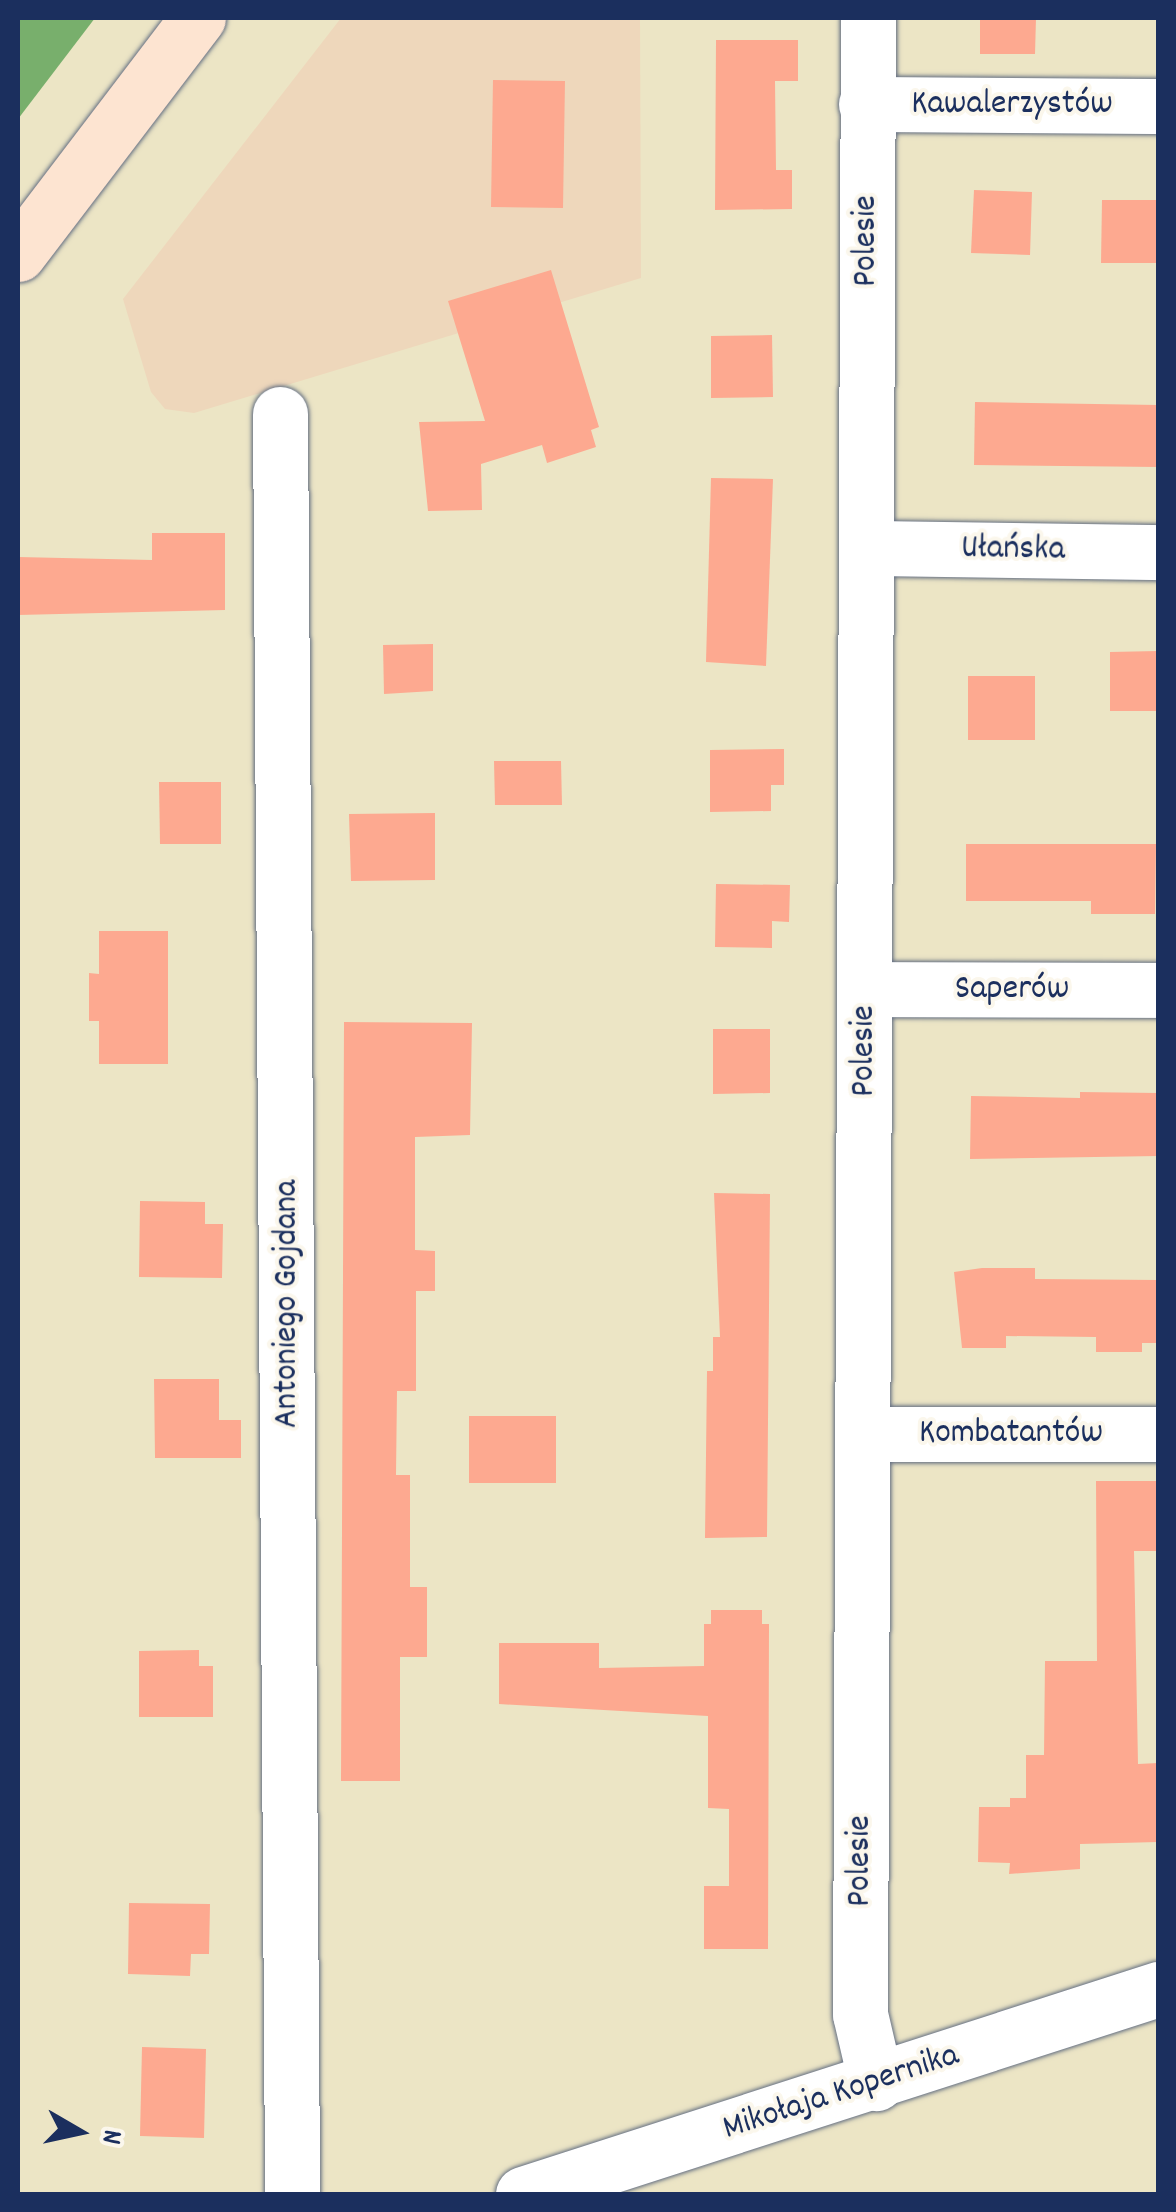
<!DOCTYPE html>
<html>
<head>
<meta charset="utf-8">
<style>
	body { margin:0 }
	#map { position:relative; width:1176px; height:2212px; overflow:hidden; background:#ece5c5; font-family:Dekko,sans-serif }
	div>[style] { position:absolute }
	[style*='--x'] { left:calc(var(--x)*1px); top:calc(var(--y)*1px); width:calc(var(--w)*1px); rotate:calc(var(--a)*1deg) }
	.built>* { inset:0; background:#eed7bb }
	.forest>* { inset:0; background:#78af6c }
	.building>* { inset:0; background:#fda990 }
	.roads { filter:drop-shadow(0 0 2px #646f82) drop-shadow(0 0 2px #646f82) }
	.minor>* { height:55px; margin:-27.5px; padding:0 27.5px; transform-origin:27.5px; border-radius:27.5px; background:#fff }
	.tertiary>* { height:55px; margin:-27.5px; padding:0 27.5px; transform-origin:27.5px; border-radius:27.5px; background:#fff }
	.secondary>* { height:55px; margin:-27.5px; padding:0 27.5px; transform-origin:27.5px; border-radius:27.5px; background:#fde4d1 }
	span { translate:-50% -50%; white-space:nowrap; text-align:center; line-height:1.15; -webkit-text-stroke:8px #fbf7ec; paint-order:stroke }
	.street-label { font-size:35px; color:#1b2f5e }
	.frame { position:absolute; inset:0; border:20px solid #1b2f5e; pointer-events:none }
	.north { position:absolute; left:30px; top:2082px; width:100px; height:100px; -webkit-text-stroke:8px #fbf7ec; paint-order:stroke; rotate:99deg; font-size:28px; font-weight:700; line-height:40px; text-align:center; color:#1b2f5e }
	.north::after { content:''; display:block; margin:auto; width:35px; height:45px; background:#1b2f5e; clip-path:polygon(50% 0,100% 100%,50% 72%,0 100%) }
</style>
</head>
<body>
<div id="map">
	<div class="built">
		<i style="clip-path:polygon(341px 18px,640px 18px,641px 278px,194px 413px,165px 409px,151px 392px,123px 299px)"></i>
	</div>
	<div class="forest">
		<i style="clip-path:polygon(18px 18px,95px 18px,18px 119px)"></i>
	</div>
	<div class="building">
		<i style="clip-path:polygon(980px 18px,1036px 18px,1035px 54px,980px 54px)"></i>
		<i style="clip-path:polygon(716px 40px,798px 40px,798px 81px,775px 81px,776px 170px,792px 170px,792px 209px,715px 210px)"></i>
		<i style="clip-path:polygon(493px 80px,565px 81px,563px 208px,491px 207px)"></i>
		<i style="clip-path:polygon(974px 190px,1032px 192px,1030px 255px,971px 253px)"></i>
		<i style="clip-path:polygon(1102px 200px,1158px 200px,1158px 263px,1101px 263px)"></i>
		<i style="clip-path:polygon(551px 270px,599px 427px,591px 430px,596px 447px,547px 463px,542px 445px,481px 464px,482px 510px,428px 511px,419px 422px,485px 421px,448px 301px)"></i>
		<i style="clip-path:polygon(772px 335px,773px 397px,711px 398px,711px 336px)"></i>
		<i style="clip-path:polygon(975px 402px,1158px 405px,1158px 467px,974px 465px)"></i>
		<i style="clip-path:polygon(711px 478px,773px 479px,766px 666px,706px 662px)"></i>
		<i style="clip-path:polygon(152px 533px,225px 533px,225px 610px,18px 615px,18px 557px,152px 560px)"></i>
		<i style="clip-path:polygon(433px 644px,433px 691px,384px 694px,383px 645px)"></i>
		<i style="clip-path:polygon(1158px 651px,1158px 711px,1110px 711px,1110px 652px)"></i>
		<i style="clip-path:polygon(968px 676px,1035px 676px,1035px 740px,968px 740px)"></i>
		<i style="clip-path:polygon(784px 749px,784px 785px,771px 785px,771px 811px,710px 812px,710px 750px)"></i>
		<i style="clip-path:polygon(494px 761px,561px 761px,562px 805px,495px 805px)"></i>
		<i style="clip-path:polygon(159px 782px,221px 782px,221px 844px,160px 844px)"></i>
		<i style="clip-path:polygon(435px 813px,435px 880px,351px 881px,349px 814px)"></i>
		<i style="clip-path:polygon(966px 844px,1156px 844px,1155px 914px,1091px 914px,1091px 901px,966px 901px)"></i>
		<i style="clip-path:polygon(716px 884px,790px 885px,789px 922px,772px 921px,772px 948px,715px 947px)"></i>
		<i style="clip-path:polygon(99px 931px,168px 931px,168px 1064px,99px 1064px,99px 1021px,89px 1021px,89px 973px,99px 974px)"></i>
		<i style="clip-path:polygon(344px 1022px,472px 1023px,470px 1135px,415px 1137px,415px 1250px,435px 1251px,435px 1291px,416px 1291px,416px 1391px,397px 1391px,396px 1475px,410px 1475px,410px 1587px,427px 1587px,427px 1657px,400px 1657px,400px 1781px,341px 1781px)"></i>
		<i style="clip-path:polygon(713px 1029px,770px 1029px,770px 1093px,713px 1094px)"></i>
		<i style="clip-path:polygon(1080px 1092px,1158px 1093px,1158px 1156px,970px 1159px,971px 1096px,1080px 1098px)"></i>
		<i style="clip-path:polygon(714px 1193px,770px 1194px,767px 1537px,705px 1538px,707px 1371px,713px 1371px,713px 1337px,720px 1337px)"></i>
		<i style="clip-path:polygon(140px 1201px,205px 1202px,205px 1224px,223px 1224px,222px 1278px,139px 1277px)"></i>
		<i style="clip-path:polygon(982px 1268px,1035px 1268px,1035px 1279px,1158px 1280px,1158px 1343px,1142px 1343px,1142px 1352px,1096px 1352px,1096px 1337px,1006px 1336px,1006px 1348px,962px 1348px,954px 1272px)"></i>
		<i style="clip-path:polygon(154px 1379px,219px 1379px,219px 1420px,241px 1420px,241px 1458px,155px 1458px)"></i>
		<i style="clip-path:polygon(469px 1416px,556px 1416px,556px 1483px,469px 1483px)"></i>
		<i style="clip-path:polygon(1096px 1481px,1158px 1481px,1158px 1551px,1134px 1551px,1138px 1764px,1158px 1763px,1158px 1842px,1080px 1844px,1080px 1869px,1009px 1874px,1010px 1863px,978px 1862px,979px 1807px,1010px 1807px,1010px 1798px,1026px 1798px,1026px 1755px,1044px 1755px,1045px 1661px,1097px 1661px)"></i>
		<i style="clip-path:polygon(711px 1610px,762px 1610px,762px 1624px,769px 1624px,768px 1949px,704px 1949px,704px 1886px,729px 1886px,729px 1809px,708px 1808px,708px 1716px,499px 1704px,499px 1643px,599px 1643px,599px 1668px,704px 1666px,704px 1624px,711px 1624px)"></i>
		<i style="clip-path:polygon(199px 1650px,199px 1666px,213px 1666px,213px 1717px,139px 1717px,139px 1651px)"></i>
		<i style="clip-path:polygon(129px 1903px,210px 1904px,209px 1954px,191px 1954px,190px 1976px,128px 1974px)"></i>
		<i style="clip-path:polygon(142px 2047px,206px 2049px,204px 2138px,140px 2136px)"></i>
	</div>
	<div class="roads">
		<div class="minor">
			<i style="--x:868;--y:18;--w:1996;--a:90.23"></i>
			<i style="--x:860;--y:2014;--w:71;--a:76.9"></i>
			<i style="--x:866;--y:104;--w:292;--a:0.4"></i>
			<i style="--x:280;--y:414;--w:1780;--a:89.61"></i>
			<i style="--x:868;--y:548;--w:290;--a:0.8"></i>
			<i style="--x:866;--y:989;--w:292;--a:0.2"></i>
			<i style="--x:863;--y:1434;--w:295;--a:0"></i>
		</div>
		<div class="tertiary">
			<i style="--x:523;--y:2194;--w:667;--a:-17.89"></i>
		</div>
		<div class="secondary">
			<i style="--x:18;--y:254;--w:297;--a:-52.7"></i>
		</div>
	</div>
	<div class="street-label">
		<span style="left:1012px;top:105px">Kawalerzystów</span>
		<span style="left:867px;top:241px;rotate:-90deg">Polesie</span>
		<span style="left:1013px;top:550px;rotate:1deg">Ułańska</span>
		<span style="left:1012px;top:990px">Saperów</span>
		<span style="left:865px;top:1051px;rotate:-90deg">Polesie</span>
		<span style="left:288px;top:1304px;rotate:-90deg">Antoniego Gojdana</span>
		<span style="left:1011px;top:1434px">Kombatantów</span>
		<span style="left:861px;top:1861px;rotate:-90deg">Polesie</span>
		<span style="left:841px;top:2093px;rotate:-18deg">Mikołaja Kopernika</span>
	</div>
	<div class="frame"></div>
	<div class="north">N</div>
</div>
</body>
</html>
